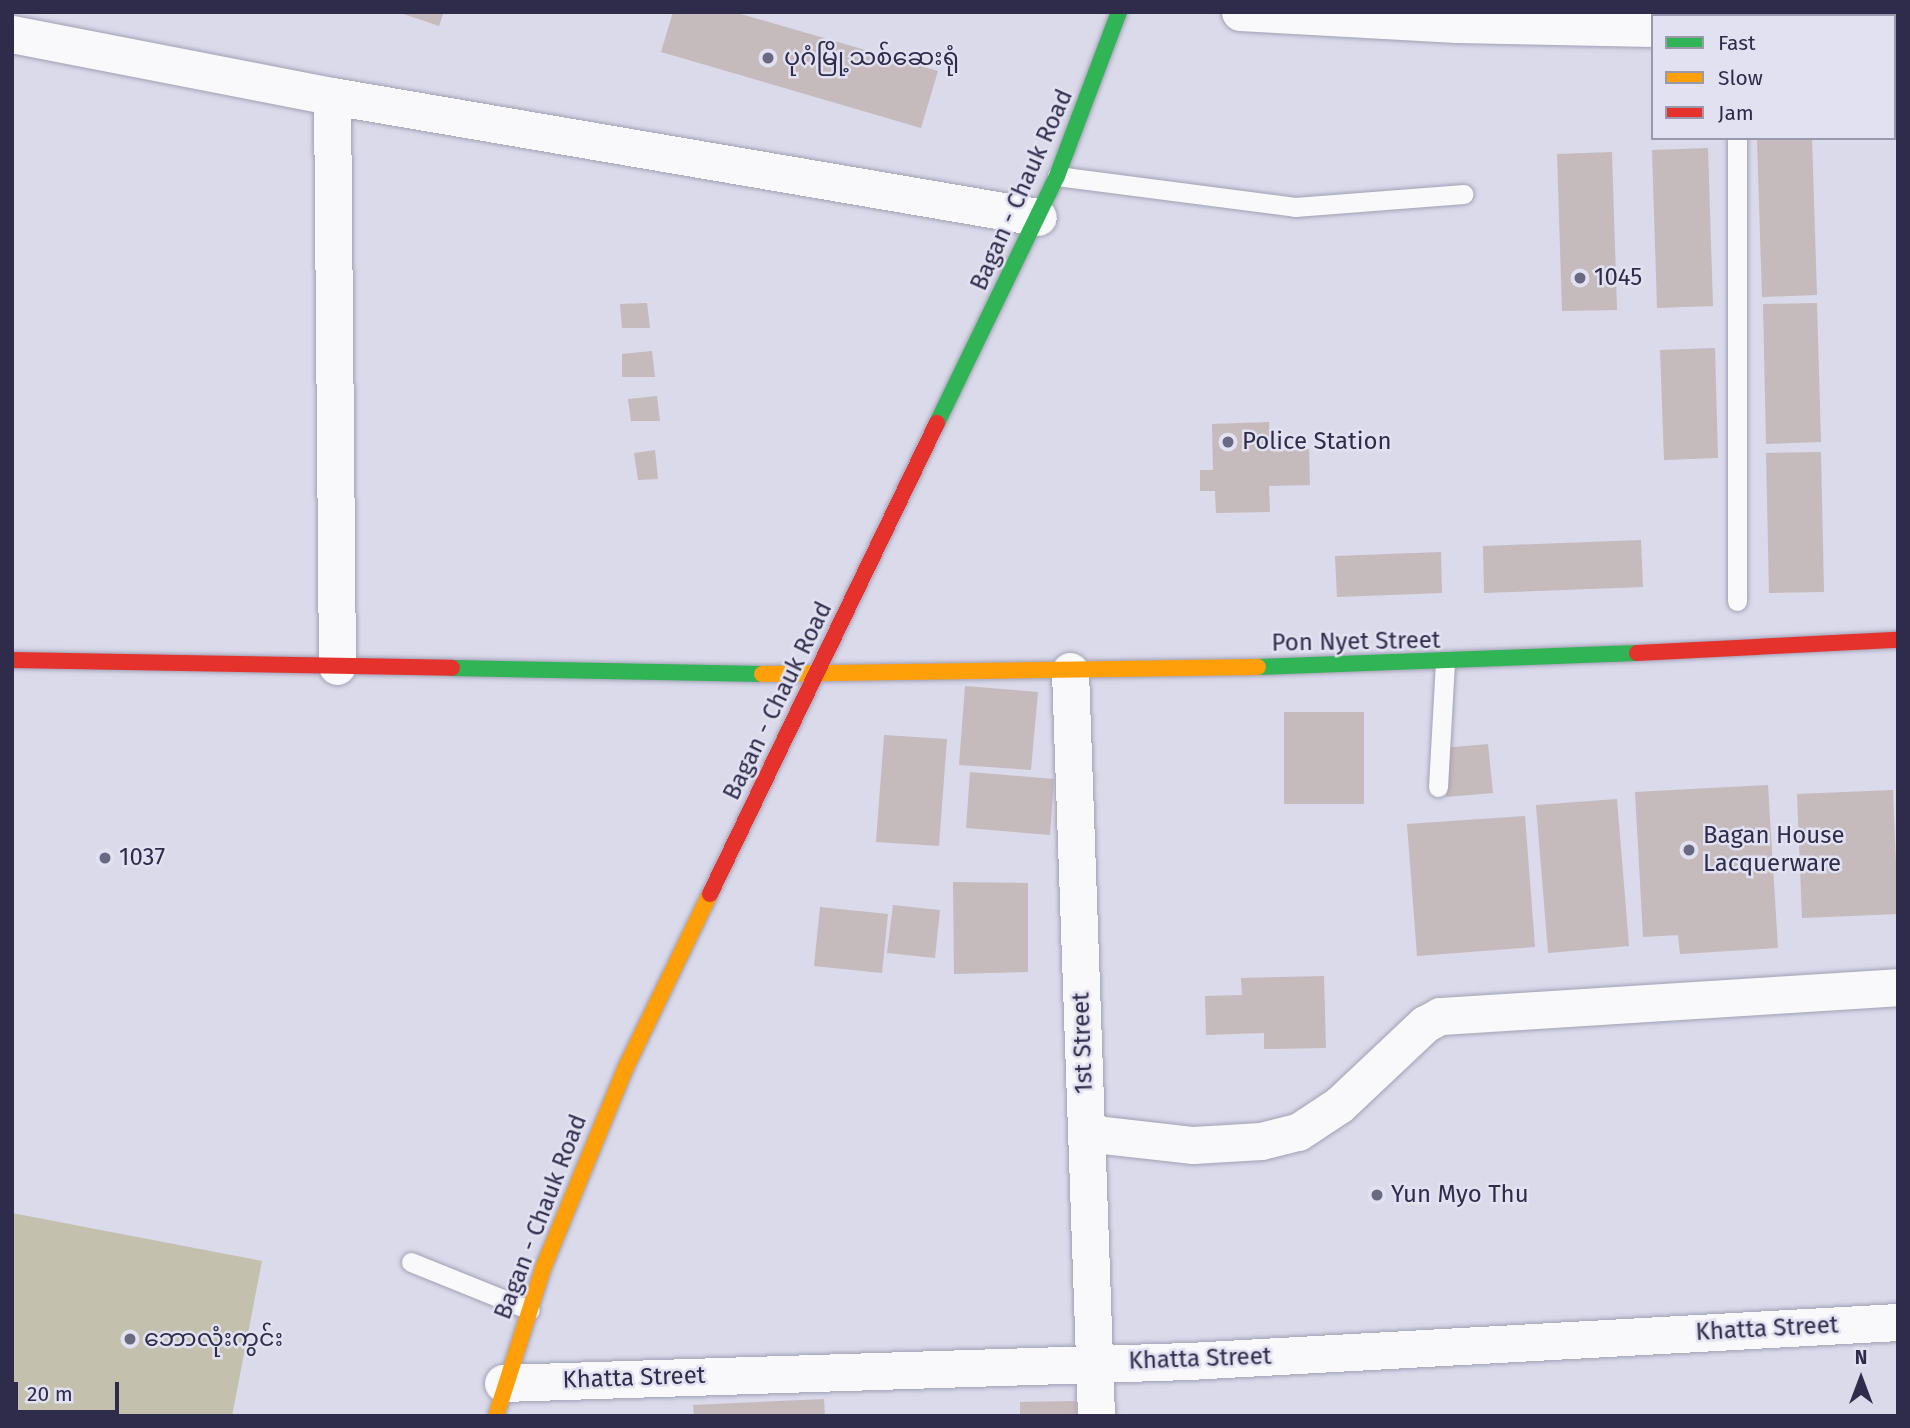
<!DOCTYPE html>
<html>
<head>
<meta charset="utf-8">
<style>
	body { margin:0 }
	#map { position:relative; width:1910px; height:1428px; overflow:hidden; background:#dadaeb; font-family:"Fira Sans","Noto Sans Myanmar",sans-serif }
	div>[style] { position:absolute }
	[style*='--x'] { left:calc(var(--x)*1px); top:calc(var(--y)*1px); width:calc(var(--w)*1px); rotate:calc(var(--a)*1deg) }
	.green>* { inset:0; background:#c3c1ae }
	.building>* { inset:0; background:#c5babc }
	.roads { filter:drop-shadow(0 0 2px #a1a0b5) drop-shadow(0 0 2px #a1a0b5) }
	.lane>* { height:19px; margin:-9.5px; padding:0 9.5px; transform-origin:9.5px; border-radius:9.5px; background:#f9f9fc }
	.street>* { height:37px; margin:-18.5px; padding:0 18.5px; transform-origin:18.5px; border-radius:18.5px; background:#f9f9fc }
	.fast>* { height:16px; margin:-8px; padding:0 8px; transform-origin:8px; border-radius:8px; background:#30b455 }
	.slow>* { height:16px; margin:-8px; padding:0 8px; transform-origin:8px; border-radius:8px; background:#ff9f0a }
	.jam>* { height:16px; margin:-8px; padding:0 8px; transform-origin:8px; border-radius:8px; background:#e5322d }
	.dots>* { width:19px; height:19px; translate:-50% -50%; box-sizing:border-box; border:4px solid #e1e1f1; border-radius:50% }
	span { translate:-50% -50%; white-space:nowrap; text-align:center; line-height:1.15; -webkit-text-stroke:5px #e1e1f1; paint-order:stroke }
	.poi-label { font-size:24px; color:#2e2c4a }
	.left { translate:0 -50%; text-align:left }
	.street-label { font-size:24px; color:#2e2c4a }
	.frame { position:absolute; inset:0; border:14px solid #2e2c4a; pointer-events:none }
	.legend { position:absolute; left:1651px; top:14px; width:245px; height:126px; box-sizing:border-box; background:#e1e1f1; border:2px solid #9999ae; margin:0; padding:9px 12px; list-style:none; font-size:21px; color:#2e2c4a }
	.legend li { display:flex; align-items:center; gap:14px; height:35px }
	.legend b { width:35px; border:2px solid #9999ae }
	.north { position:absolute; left:1826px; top:1344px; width:70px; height:70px; -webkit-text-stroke:5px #e1e1f1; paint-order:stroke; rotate:0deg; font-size:19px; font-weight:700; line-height:28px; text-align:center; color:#2e2c4a }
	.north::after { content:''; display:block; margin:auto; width:24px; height:32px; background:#2e2c4a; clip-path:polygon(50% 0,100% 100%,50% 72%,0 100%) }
	.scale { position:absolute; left:14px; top:1382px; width:105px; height:32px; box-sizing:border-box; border:4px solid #2e2c4a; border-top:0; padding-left:9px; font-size:21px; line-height:24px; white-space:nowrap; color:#2e2c4a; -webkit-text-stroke:5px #e1e1f1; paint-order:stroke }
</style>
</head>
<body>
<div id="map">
	<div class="green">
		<i style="clip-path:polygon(12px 1213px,262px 1261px,232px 1416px,12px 1416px)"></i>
	</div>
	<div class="building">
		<i style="clip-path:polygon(398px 12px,444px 12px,439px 26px)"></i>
		<i style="clip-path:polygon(673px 12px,734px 12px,938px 71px,921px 128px,661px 52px)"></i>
		<i style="clip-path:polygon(1781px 138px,1812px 138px,1817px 295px,1762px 297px,1757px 139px)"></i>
		<i style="clip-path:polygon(1708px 148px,1713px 306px,1657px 308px,1652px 150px)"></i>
		<i style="clip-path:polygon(1612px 152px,1617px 310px,1562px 311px,1557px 154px)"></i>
		<i style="clip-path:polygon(647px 303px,650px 328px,622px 328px,620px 304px)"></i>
		<i style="clip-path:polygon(1817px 303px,1821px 442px,1766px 444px,1763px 304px)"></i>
		<i style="clip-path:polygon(1715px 348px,1718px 458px,1664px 460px,1660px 350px)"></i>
		<i style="clip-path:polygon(652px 351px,655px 377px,622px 377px,622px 354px)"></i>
		<i style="clip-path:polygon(657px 396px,660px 421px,631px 421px,628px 399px)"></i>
		<i style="clip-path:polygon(1269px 422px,1270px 451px,1309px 449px,1310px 485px,1269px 486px,1270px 512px,1216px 513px,1215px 491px,1200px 491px,1200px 470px,1213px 470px,1212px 424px)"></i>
		<i style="clip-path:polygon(655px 450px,658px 479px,638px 480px,634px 453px)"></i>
		<i style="clip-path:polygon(1821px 452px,1824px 592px,1769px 593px,1766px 453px)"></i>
		<i style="clip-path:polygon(1641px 540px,1643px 587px,1484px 593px,1483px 546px)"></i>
		<i style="clip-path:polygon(1441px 552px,1442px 593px,1337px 597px,1335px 556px)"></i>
		<i style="clip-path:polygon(965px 686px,1038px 692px,1031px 770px,959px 765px)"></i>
		<i style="clip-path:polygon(1284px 712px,1364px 712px,1364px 804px,1284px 804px)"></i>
		<i style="clip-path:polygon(884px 735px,947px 739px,939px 846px,876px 842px)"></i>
		<i style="clip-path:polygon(1488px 744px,1493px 793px,1446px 797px,1442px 748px)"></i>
		<i style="clip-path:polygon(970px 772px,1054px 779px,1050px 835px,966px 828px)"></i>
		<i style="clip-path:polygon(1768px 785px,1778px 948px,1680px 954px,1678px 935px,1643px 937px,1635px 792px)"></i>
		<i style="clip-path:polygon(1893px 790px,1898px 914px,1802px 918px,1797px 794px)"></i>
		<i style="clip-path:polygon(1617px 799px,1629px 946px,1548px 953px,1536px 805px)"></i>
		<i style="clip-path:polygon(1525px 816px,1535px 947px,1417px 956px,1407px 824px)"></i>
		<i style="clip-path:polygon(953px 882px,1028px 883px,1028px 972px,954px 974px)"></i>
		<i style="clip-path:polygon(893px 905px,940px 910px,935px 958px,887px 953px)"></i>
		<i style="clip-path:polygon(820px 907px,888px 914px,882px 973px,814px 966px)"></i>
		<i style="clip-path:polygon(1324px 976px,1326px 1048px,1264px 1049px,1264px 1033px,1206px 1035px,1205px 996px,1242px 995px,1241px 978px)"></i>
		<i style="clip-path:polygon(824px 1399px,825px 1416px,694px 1416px,693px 1405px)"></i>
		<i style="clip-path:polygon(1076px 1401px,1077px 1416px,1020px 1416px,1020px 1402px)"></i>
	</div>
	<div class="roads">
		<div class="lane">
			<i style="--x:1737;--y:138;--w:463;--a:90"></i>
			<i style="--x:1057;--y:176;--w:240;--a:7.4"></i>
			<i style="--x:1295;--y:207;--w:169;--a:-4.4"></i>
			<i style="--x:1438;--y:787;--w:124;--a:-86.8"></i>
			<i style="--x:411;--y:1262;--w:128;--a:22"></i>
		</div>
		<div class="street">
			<i style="--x:1240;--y:12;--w:217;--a:3.2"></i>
			<i style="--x:1457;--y:24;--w:196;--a:1.2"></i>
			<i style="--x:1894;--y:18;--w:4;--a:0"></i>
			<i style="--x:12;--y:34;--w:326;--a:11"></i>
			<i style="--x:332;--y:96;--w:716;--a:9.73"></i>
			<i style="--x:332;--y:96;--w:570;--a:89.5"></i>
			<i style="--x:1070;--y:671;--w:745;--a:88"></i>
			<i style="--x:1086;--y:1133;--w:108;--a:6.4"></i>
			<i style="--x:1193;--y:1145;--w:68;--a:-3.4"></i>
			<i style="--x:1261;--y:1141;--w:38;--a:-14"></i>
			<i style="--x:1298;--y:1132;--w:49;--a:-33.4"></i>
			<i style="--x:1339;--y:1105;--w:118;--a:-43.3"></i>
			<i style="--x:1425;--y:1024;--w:17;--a:-28"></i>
			<i style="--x:1440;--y:1016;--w:459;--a:-3.6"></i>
			<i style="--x:503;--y:1383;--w:686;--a:-1.84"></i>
			<i style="--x:1189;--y:1361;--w:710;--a:-3.15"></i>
		</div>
		<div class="fast">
			<i style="--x:937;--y:423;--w:275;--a:-64.1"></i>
			<i style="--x:1057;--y:176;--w:175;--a:-69.3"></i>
			<i style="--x:1258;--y:667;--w:379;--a:-2.1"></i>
			<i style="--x:452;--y:668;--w:310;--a:1.1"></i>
		</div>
		<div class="slow">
			<i style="--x:762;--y:674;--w:496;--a:-0.8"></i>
			<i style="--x:496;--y:1416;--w:157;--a:-72.3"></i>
			<i style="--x:544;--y:1266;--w:215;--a:-67.6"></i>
			<i style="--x:626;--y:1067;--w:192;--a:-64.1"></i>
		</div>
		<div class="jam">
			<i style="--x:1637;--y:653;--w:261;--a:-2.9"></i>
			<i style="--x:12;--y:660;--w:440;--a:1"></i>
			<i style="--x:710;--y:894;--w:523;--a:-64.27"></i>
		</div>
	</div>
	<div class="dots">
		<i style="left:768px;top:58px;background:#6a6982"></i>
		<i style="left:1580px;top:278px;background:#6a6982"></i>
		<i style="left:1228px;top:442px;background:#6a6982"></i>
		<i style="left:1689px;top:850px;background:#6a6982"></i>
		<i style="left:105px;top:858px;background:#6a6982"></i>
		<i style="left:1377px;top:1195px;background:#6a6982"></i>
		<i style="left:130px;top:1339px;background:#6a6982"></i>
	</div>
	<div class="poi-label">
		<span class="left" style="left:784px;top:58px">ပုဂံမြို့သစ်ဆေးရုံ</span>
		<span class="left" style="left:1594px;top:278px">1045</span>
		<span class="left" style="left:1242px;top:442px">Police Station</span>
		<span class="left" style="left:1703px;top:850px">Bagan House<br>Lacquerware</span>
		<span class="left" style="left:119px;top:858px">1037</span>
		<span class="left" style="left:1391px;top:1195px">Yun Myo Thu</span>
		<span class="left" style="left:144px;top:1339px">ဘောလုံးကွင်း</span>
	</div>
	<div class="street-label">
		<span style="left:1022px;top:190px;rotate:-66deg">Bagan - Chauk Road</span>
		<span style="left:1356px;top:642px;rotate:-1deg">Pon Nyet Street</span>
		<span style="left:778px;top:701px;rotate:-64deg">Bagan - Chauk Road</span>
		<span style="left:1083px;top:1043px;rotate:-92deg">1st Street</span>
		<span style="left:541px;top:1217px;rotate:-69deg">Bagan - Chauk Road</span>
		<span style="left:1767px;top:1329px;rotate:-3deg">Khatta Street</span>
		<span style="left:1200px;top:1359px;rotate:-2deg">Khatta Street</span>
		<span style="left:634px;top:1378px;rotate:-2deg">Khatta Street</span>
	</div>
	<div class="frame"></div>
	<ul class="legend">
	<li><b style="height:9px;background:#30b455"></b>Fast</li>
	<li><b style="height:9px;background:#ff9f0a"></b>Slow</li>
	<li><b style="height:9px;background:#e5322d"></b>Jam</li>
	</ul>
	<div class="north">N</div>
	<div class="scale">20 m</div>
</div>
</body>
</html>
